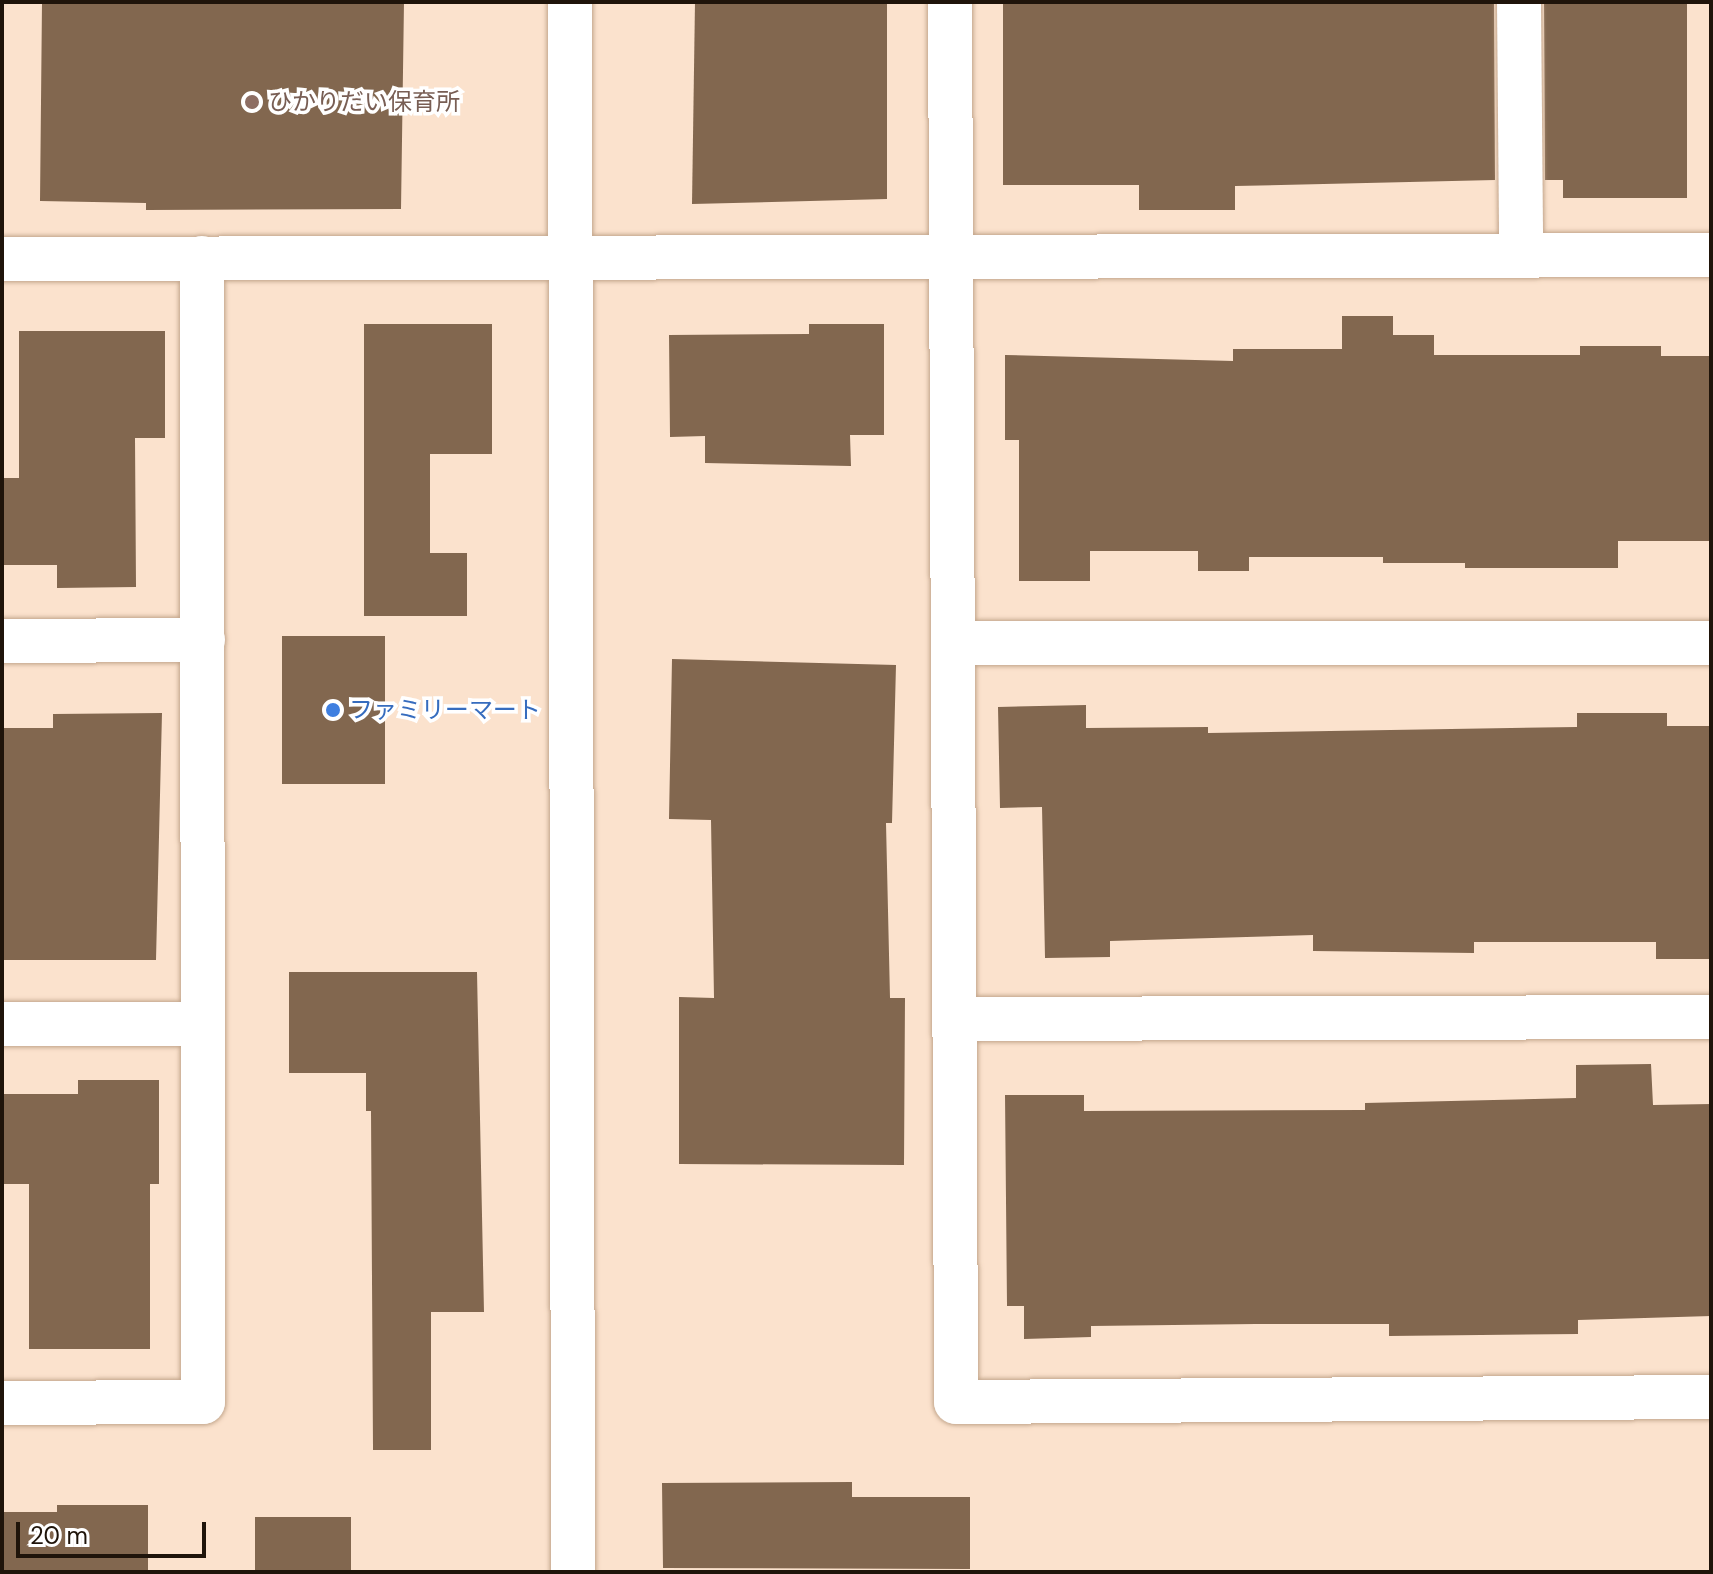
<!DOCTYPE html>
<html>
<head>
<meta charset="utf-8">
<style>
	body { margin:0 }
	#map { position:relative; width:1713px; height:1574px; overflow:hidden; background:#fbe2cd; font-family:"DM Sans","Noto Sans JP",sans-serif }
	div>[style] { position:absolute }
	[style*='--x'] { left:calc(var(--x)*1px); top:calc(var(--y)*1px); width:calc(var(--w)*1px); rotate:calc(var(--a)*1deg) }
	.building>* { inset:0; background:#82674f }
	.roads { filter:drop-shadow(0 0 2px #c3a68c) drop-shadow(0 0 2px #c3a68c) }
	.minor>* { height:44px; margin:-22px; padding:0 22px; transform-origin:22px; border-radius:22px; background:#fff }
	.dots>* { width:22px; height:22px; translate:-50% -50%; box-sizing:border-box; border:4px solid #fff; border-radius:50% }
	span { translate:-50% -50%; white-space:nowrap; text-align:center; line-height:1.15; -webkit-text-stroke:7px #fff; paint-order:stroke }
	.education-label { font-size:24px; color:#785e54 }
	.left { translate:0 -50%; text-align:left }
	.shop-label { font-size:24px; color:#366cbe }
	.frame { position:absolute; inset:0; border:4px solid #1f140a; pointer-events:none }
	.scale { position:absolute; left:16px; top:1522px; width:190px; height:36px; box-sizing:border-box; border:4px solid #1f140a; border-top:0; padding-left:10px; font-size:24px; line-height:28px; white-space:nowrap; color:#1f140a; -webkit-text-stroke:6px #fff; paint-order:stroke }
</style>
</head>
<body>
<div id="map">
	<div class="building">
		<i style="clip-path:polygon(42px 2px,404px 2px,401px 209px,146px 210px,146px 203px,40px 201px)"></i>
		<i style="clip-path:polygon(695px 2px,887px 2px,887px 199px,692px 204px)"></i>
		<i style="clip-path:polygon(1003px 2px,1494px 2px,1495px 180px,1235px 186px,1235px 210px,1139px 210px,1139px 185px,1003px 185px)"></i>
		<i style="clip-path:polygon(1544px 2px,1687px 2px,1687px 198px,1563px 198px,1563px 180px,1545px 180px)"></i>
		<i style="clip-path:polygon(1342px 316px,1393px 316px,1393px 335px,1434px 335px,1434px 355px,1580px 355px,1580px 346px,1661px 346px,1661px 356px,1711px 356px,1711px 541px,1618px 541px,1618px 568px,1465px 568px,1465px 563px,1383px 563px,1383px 557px,1249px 557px,1249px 571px,1198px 571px,1198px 551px,1090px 551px,1090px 581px,1019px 581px,1019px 440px,1005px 440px,1005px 355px,1233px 361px,1233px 349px,1342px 349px)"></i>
		<i style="clip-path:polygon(364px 324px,492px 324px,492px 454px,430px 454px,430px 553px,467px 553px,467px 616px,364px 616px)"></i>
		<i style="clip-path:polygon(809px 324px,884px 324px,884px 435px,850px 435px,851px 466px,705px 463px,705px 436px,670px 437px,669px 335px,809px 334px)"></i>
		<i style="clip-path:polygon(19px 331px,165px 331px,165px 438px,135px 438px,136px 587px,57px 588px,57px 565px,2px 565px,2px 478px,19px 478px)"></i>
		<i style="clip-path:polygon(282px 636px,385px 636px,385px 784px,282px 784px)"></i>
		<i style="clip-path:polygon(672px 659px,896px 665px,892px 823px,886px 823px,890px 998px,905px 998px,904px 1165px,679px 1164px,679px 997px,714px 998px,711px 820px,669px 819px)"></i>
		<i style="clip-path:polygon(1086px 705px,1086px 728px,1208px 727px,1208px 733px,1577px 727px,1577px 713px,1667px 713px,1667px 726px,1711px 726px,1711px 959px,1656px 959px,1656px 942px,1474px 942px,1474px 953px,1313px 951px,1313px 935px,1110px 941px,1110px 957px,1045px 958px,1042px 807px,1000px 808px,998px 707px)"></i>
		<i style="clip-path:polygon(162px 713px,156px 960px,2px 960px,2px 728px,53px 728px,53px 714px)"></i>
		<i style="clip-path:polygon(289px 972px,477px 972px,484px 1312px,431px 1312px,431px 1450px,373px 1450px,371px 1111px,366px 1111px,366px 1073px,289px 1073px)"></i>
		<i style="clip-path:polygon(1651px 1064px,1653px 1105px,1711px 1104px,1711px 1316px,1578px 1320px,1578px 1334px,1389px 1336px,1389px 1324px,1256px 1324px,1091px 1326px,1091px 1337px,1024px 1339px,1024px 1306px,1007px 1306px,1005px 1095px,1084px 1095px,1084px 1111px,1365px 1110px,1365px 1103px,1576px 1098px,1576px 1065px)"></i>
		<i style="clip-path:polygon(78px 1080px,159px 1080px,159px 1184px,150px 1184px,150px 1349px,29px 1349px,29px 1184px,2px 1184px,2px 1094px,78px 1094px)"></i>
		<i style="clip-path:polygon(852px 1482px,852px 1497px,970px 1497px,970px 1569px,663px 1568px,662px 1483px)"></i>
		<i style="clip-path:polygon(57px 1505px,148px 1505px,148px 1572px,2px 1572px,2px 1512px,57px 1512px)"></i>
		<i style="clip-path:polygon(255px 1517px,351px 1517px,351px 1572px,255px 1572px)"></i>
	</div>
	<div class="roads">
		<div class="minor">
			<i style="--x:570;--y:2;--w:1570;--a:89.89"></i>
			<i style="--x:950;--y:2;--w:1400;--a:89.75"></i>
			<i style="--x:956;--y:1402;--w:755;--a:-0.38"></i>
			<i style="--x:1519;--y:2;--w:253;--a:89.5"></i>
			<i style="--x:2;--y:259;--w:1709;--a:-0.13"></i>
			<i style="--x:2;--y:641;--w:201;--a:-0.3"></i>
			<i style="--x:953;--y:643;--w:758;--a:0"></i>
			<i style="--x:954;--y:1019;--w:757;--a:-0.15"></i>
			<i style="--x:2;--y:1024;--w:201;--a:0"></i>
			<i style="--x:2;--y:1403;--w:201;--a:-0.3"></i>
			<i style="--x:203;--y:1402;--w:1144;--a:-90.05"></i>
		</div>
	</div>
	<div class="dots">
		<i style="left:252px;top:102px;background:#8d6e63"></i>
		<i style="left:333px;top:710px;background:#3f7fe0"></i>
	</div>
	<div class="education-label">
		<span class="left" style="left:268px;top:102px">ひかりだい保育所</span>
	</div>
	<div class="shop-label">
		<span class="left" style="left:349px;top:710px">ファミリーマート</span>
	</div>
	<div class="frame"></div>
	<div class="scale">20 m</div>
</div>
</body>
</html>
